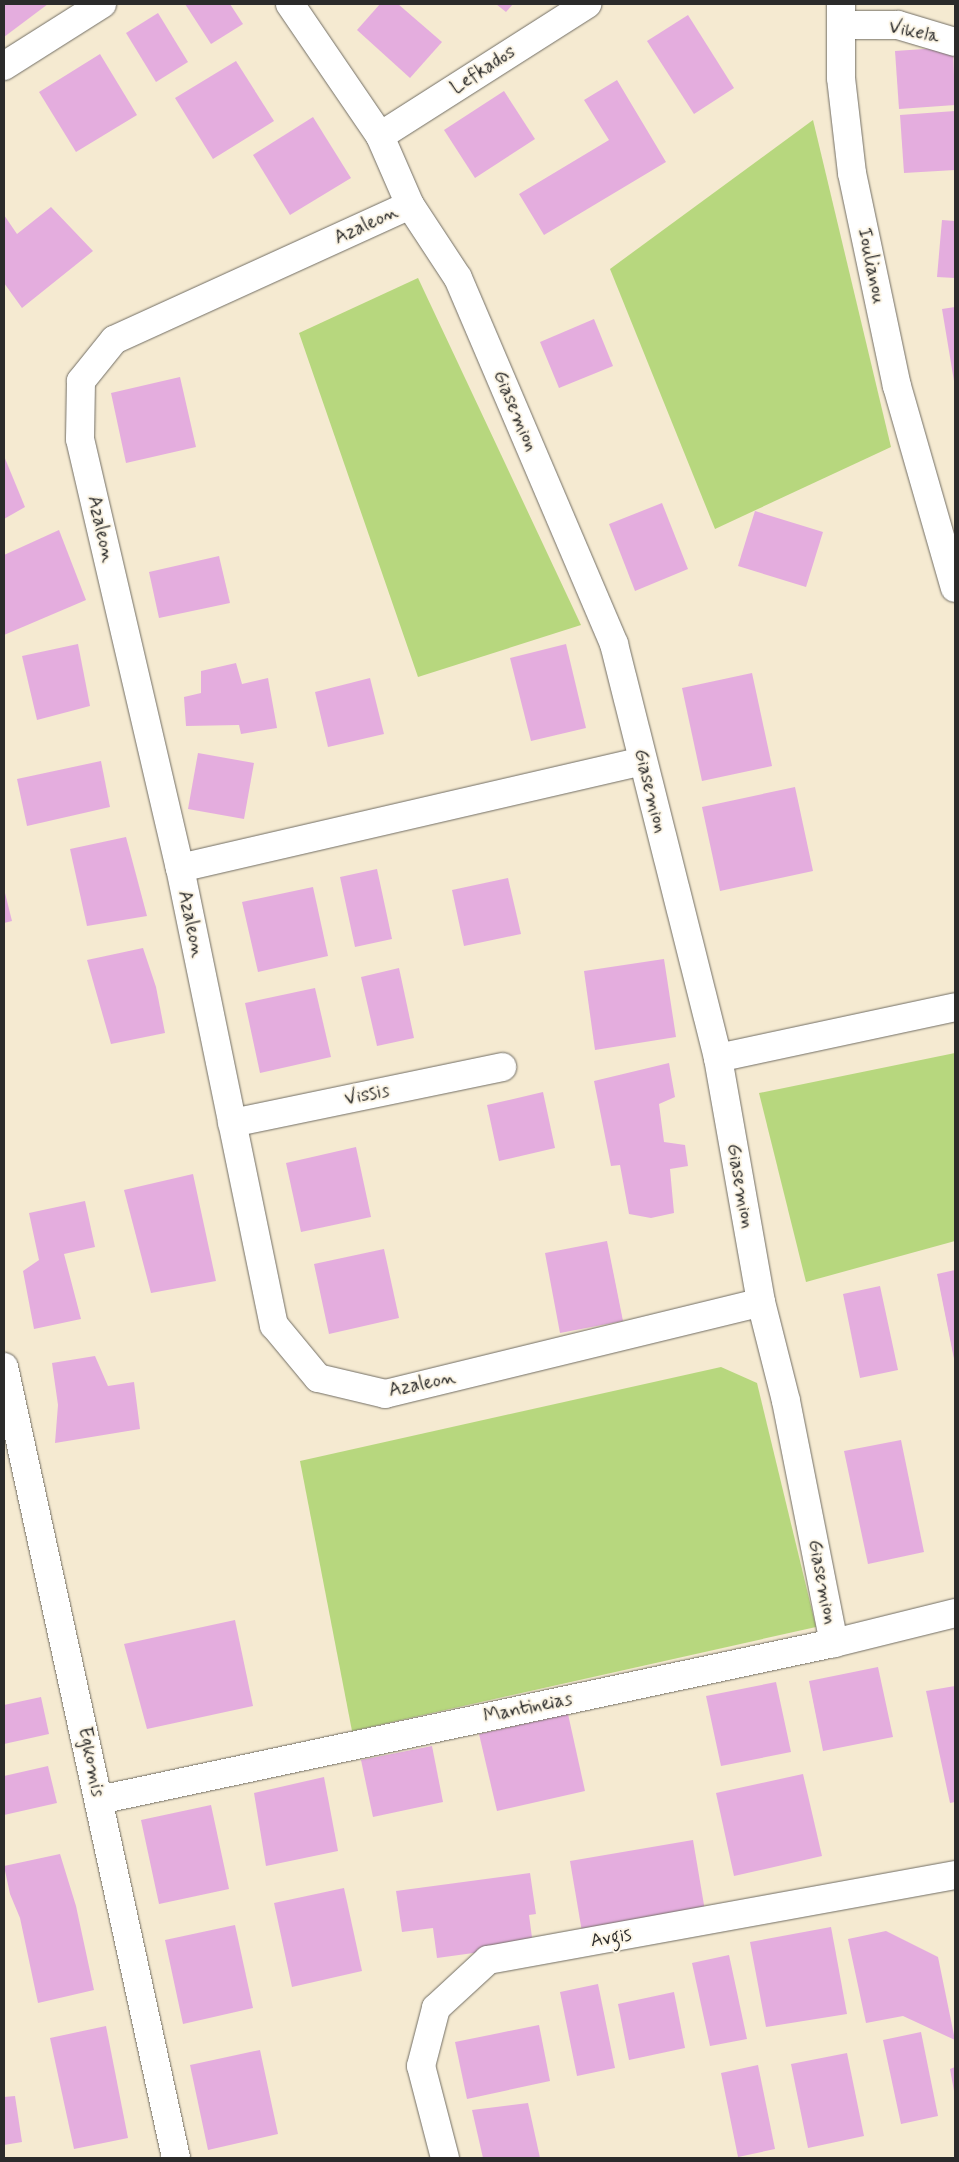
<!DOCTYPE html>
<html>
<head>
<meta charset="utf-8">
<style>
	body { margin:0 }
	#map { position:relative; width:959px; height:2162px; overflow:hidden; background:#f5ead1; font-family:Mynerve,sans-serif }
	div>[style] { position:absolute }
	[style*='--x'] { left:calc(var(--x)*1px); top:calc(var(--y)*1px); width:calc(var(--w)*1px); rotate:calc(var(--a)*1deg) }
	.green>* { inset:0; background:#b7d77e }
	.building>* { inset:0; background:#e4adde }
	.roads { filter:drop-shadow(0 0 1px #726e65) drop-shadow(0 0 1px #726e65) }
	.minor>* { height:28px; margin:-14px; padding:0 14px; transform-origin:14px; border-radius:14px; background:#fff }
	span { translate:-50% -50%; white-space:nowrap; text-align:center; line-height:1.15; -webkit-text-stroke:4px #fcf5e5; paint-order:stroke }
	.street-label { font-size:19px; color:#2b2b2b }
	.frame { position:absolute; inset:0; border:5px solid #2b2b2b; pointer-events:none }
</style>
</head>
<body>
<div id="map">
	<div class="green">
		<i style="clip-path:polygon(813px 120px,891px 447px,715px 529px,610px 269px)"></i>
		<i style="clip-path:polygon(418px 278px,581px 625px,418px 677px,299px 333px)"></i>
		<i style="clip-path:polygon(955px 1053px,955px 1241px,806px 1282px,759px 1093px)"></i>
		<i style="clip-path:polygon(721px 1367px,757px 1383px,816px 1627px,352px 1731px,300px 1461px)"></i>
	</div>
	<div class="building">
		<i style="clip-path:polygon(4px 4px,48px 4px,4px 37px)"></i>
		<i style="clip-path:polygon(185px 4px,230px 4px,243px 24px,211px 44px)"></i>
		<i style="clip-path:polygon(380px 4px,398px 4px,442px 42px,410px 78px,357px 30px)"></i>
		<i style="clip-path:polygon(496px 4px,513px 4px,506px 12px)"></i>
		<i style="clip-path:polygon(158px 13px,188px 62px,156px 82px,126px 33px)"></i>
		<i style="clip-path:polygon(688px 15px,734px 88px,694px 114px,647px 41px)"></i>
		<i style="clip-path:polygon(953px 47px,955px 105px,899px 109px,895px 51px)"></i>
		<i style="clip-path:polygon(100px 54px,137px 115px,76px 152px,39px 92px)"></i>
		<i style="clip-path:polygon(236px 61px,274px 121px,213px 159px,175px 98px)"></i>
		<i style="clip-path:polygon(617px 80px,666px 162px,544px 235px,519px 194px,609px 140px,584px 100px)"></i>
		<i style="clip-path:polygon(504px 91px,535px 139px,475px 178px,444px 130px)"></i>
		<i style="clip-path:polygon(955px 111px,955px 170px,904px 173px,900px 115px)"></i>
		<i style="clip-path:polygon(313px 117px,351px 178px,290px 215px,253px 155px)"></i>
		<i style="clip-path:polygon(51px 207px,93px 251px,22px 308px,4px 283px,4px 215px,17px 234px)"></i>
		<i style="clip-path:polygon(942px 220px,955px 221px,955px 278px,937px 277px)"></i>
		<i style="clip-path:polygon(955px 307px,955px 381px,954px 381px,942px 309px)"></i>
		<i style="clip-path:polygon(594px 319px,613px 366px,559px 388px,540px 342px)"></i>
		<i style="clip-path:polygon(180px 377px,196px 447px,126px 463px,111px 393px)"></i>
		<i style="clip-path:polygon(4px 456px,25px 507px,4px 519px)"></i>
		<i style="clip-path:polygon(662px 503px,688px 569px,635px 591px,609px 524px)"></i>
		<i style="clip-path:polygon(755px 511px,823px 532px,806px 587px,738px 566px)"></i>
		<i style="clip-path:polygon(59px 530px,86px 600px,4px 635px,4px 555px)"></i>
		<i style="clip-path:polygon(219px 556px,230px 603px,159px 618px,149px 572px)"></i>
		<i style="clip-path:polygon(78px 644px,90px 706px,37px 720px,22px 656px)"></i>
		<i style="clip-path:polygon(566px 644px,586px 728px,531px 741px,510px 658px)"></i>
		<i style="clip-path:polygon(236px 663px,242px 684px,268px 678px,277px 728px,241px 734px,239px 725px,186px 726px,184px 697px,201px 693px,201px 671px)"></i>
		<i style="clip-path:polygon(752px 673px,772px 766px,702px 781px,682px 688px)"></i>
		<i style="clip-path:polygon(370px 678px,384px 734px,328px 747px,315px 692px)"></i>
		<i style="clip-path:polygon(198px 753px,254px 763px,244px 819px,188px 809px)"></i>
		<i style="clip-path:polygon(101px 761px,110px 807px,27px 826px,17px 779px)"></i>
		<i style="clip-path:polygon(795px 787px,813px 871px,720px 891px,702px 807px)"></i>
		<i style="clip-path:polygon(126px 837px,147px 916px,87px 926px,70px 849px)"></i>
		<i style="clip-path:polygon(377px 869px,392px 939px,355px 947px,340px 877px)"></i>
		<i style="clip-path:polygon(508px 878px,521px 934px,464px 946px,452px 890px)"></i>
		<i style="clip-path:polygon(313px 887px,328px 956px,258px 972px,242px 902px)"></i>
		<i style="clip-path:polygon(4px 889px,12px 921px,4px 923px)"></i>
		<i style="clip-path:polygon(143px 948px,156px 987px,165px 1033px,111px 1044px,87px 960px)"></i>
		<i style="clip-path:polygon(664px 959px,676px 1037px,595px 1050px,584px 971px)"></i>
		<i style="clip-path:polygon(399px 968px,414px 1038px,377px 1046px,361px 977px)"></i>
		<i style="clip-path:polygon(315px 988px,331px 1057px,260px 1073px,245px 1003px)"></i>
		<i style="clip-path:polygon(669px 1063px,675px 1097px,659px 1104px,664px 1142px,685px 1145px,688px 1166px,670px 1169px,674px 1213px,651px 1218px,629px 1214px,620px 1165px,611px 1166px,594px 1081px)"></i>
		<i style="clip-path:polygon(543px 1092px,555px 1148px,499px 1161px,487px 1105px)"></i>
		<i style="clip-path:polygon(356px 1147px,371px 1217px,301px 1232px,286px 1163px)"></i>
		<i style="clip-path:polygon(193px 1174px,216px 1281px,151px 1293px,124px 1190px)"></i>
		<i style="clip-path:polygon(85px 1201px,95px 1247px,64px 1254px,81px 1319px,34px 1329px,23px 1271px,39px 1260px,29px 1213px)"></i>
		<i style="clip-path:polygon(607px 1241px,623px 1321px,560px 1333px,545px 1253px)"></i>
		<i style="clip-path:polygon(384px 1249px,399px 1318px,329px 1334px,314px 1264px)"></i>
		<i style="clip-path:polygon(955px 1270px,955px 1359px,954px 1359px,937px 1274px)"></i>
		<i style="clip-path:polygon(880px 1286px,898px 1370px,860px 1378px,843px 1294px)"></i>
		<i style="clip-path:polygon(95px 1356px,108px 1386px,134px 1382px,140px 1429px,55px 1443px,58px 1405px,52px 1363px)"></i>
		<i style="clip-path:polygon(901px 1440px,924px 1552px,868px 1564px,844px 1451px)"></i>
		<i style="clip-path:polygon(235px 1620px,253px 1706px,147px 1729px,124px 1644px)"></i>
		<i style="clip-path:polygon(878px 1667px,893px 1737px,823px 1751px,809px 1681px)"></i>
		<i style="clip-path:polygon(776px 1682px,791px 1752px,721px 1766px,706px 1696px)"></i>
		<i style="clip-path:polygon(955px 1686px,955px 1802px,950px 1803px,926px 1691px)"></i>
		<i style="clip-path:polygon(41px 1697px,49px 1734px,4px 1744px,4px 1705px)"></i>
		<i style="clip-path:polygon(568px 1714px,585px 1791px,497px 1811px,479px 1734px)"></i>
		<i style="clip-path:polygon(432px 1746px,443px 1802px,373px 1817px,361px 1760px)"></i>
		<i style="clip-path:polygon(48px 1766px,57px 1803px,4px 1815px,4px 1776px)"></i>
		<i style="clip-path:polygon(803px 1774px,822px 1856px,734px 1876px,716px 1793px)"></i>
		<i style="clip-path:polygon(324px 1777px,338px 1851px,266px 1866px,254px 1793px)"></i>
		<i style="clip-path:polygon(211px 1805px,229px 1889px,159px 1904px,141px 1820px)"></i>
		<i style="clip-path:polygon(693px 1840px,705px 1911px,582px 1932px,570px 1861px)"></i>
		<i style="clip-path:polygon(60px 1854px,76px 1906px,94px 1990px,38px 2003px,20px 1918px,10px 1894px,4px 1866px)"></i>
		<i style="clip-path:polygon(530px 1873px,536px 1914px,529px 1915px,533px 1945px,437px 1958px,433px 1928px,402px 1932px,396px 1891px)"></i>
		<i style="clip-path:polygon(344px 1888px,362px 1971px,292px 1987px,274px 1903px)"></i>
		<i style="clip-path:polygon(235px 1925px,253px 2008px,183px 2024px,165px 1940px)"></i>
		<i style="clip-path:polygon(831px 1927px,847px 2014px,766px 2027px,750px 1942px)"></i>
		<i style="clip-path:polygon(886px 1931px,938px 1957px,955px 2040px,903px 2016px,866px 2023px,848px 1939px)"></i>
		<i style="clip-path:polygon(729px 1955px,747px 2039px,710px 2046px,692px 1963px)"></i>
		<i style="clip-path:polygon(598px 1984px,615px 2068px,577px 2076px,560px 1992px)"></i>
		<i style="clip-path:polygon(674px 1992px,685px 2048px,629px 2060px,618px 2004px)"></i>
		<i style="clip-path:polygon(539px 2025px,550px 2081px,467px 2099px,455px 2042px)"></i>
		<i style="clip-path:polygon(106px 2026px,128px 2138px,74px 2149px,50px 2038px)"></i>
		<i style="clip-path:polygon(921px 2032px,938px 2116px,901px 2124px,883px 2040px)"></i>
		<i style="clip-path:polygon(260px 2050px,278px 2134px,208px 2150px,190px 2065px)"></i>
		<i style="clip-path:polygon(847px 2053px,864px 2136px,808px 2148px,791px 2064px)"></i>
		<i style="clip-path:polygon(758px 2065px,775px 2149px,738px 2157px,721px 2073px)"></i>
		<i style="clip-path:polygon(955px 2067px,955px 2091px,954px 2091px,950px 2069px)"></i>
		<i style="clip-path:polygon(15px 2096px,22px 2142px,4px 2145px,4px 2097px)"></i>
		<i style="clip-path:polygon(528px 2103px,540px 2158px,483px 2158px,472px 2110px)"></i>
	</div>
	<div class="roads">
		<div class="minor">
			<i style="--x:290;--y:4;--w:160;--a:55.7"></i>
			<i style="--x:380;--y:136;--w:75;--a:66.5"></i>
			<i style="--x:410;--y:205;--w:87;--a:56.7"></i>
			<i style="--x:458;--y:278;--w:398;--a:66.9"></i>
			<i style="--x:614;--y:644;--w:427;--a:75.9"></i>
			<i style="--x:718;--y:1058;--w:248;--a:80"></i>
			<i style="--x:761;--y:1302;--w:102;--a:75.8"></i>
			<i style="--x:786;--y:1401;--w:247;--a:78.8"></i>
			<i style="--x:841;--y:4;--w:74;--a:90"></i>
			<i style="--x:841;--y:78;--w:96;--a:83.4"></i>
			<i style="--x:852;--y:173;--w:218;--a:78.1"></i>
			<i style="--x:897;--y:386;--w:210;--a:74"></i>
			<i style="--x:842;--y:25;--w:56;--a:0"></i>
			<i style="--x:898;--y:25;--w:59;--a:16.6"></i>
			<i style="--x:4;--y:66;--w:116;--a:-32.3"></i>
			<i style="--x:380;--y:136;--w:246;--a:-32.5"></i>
			<i style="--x:410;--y:205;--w:325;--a:155.5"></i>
			<i style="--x:114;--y:340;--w:53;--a:128.8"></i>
			<i style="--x:81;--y:381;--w:58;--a:91"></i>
			<i style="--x:80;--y:439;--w:441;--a:76.9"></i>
			<i style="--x:180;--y:868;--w:467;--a:78.4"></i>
			<i style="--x:274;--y:1325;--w:69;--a:50.3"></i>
			<i style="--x:318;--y:1378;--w:69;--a:13.4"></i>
			<i style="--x:385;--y:1394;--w:387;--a:-13.7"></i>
			<i style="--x:180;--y:868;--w:474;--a:-13"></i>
			<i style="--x:718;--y:1058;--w:242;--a:-12.1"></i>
			<i style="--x:232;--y:1123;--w:276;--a:-11.7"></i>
			<i style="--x:4;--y:1367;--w:809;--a:77.73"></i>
			<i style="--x:99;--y:1800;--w:752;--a:-12.06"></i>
			<i style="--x:834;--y:1643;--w:125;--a:-13.9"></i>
			<i style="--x:445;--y:2158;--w:95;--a:-104.6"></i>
			<i style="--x:421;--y:2066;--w:60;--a:-75.5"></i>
			<i style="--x:436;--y:2008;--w:71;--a:-42.7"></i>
			<i style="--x:488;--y:1960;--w:475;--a:-10.3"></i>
		</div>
	</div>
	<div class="street-label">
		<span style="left:914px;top:32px;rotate:12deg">Vikela</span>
		<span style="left:483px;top:70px;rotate:-33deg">Lefkados</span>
		<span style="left:366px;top:225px;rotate:-25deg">Azaleon</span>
		<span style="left:871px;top:266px;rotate:78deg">Ioulianou</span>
		<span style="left:515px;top:411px;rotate:67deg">Giasemion</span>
		<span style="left:101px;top:529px;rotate:77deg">Azaleon</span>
		<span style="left:650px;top:791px;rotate:76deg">Giasemion</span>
		<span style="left:191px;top:924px;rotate:78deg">Azaleon</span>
		<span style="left:367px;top:1095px;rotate:-12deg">Vissis</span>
		<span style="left:740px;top:1186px;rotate:80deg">Giasemion</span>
		<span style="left:422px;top:1384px;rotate:-12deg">Azaleon</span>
		<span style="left:822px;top:1582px;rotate:79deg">Giasemion</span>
		<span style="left:528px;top:1708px;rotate:-12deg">Mantineias</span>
		<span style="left:91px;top:1762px;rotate:78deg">Egkomis</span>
		<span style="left:611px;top:1938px;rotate:-10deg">Avgis</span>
	</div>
	<div class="frame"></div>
</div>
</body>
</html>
